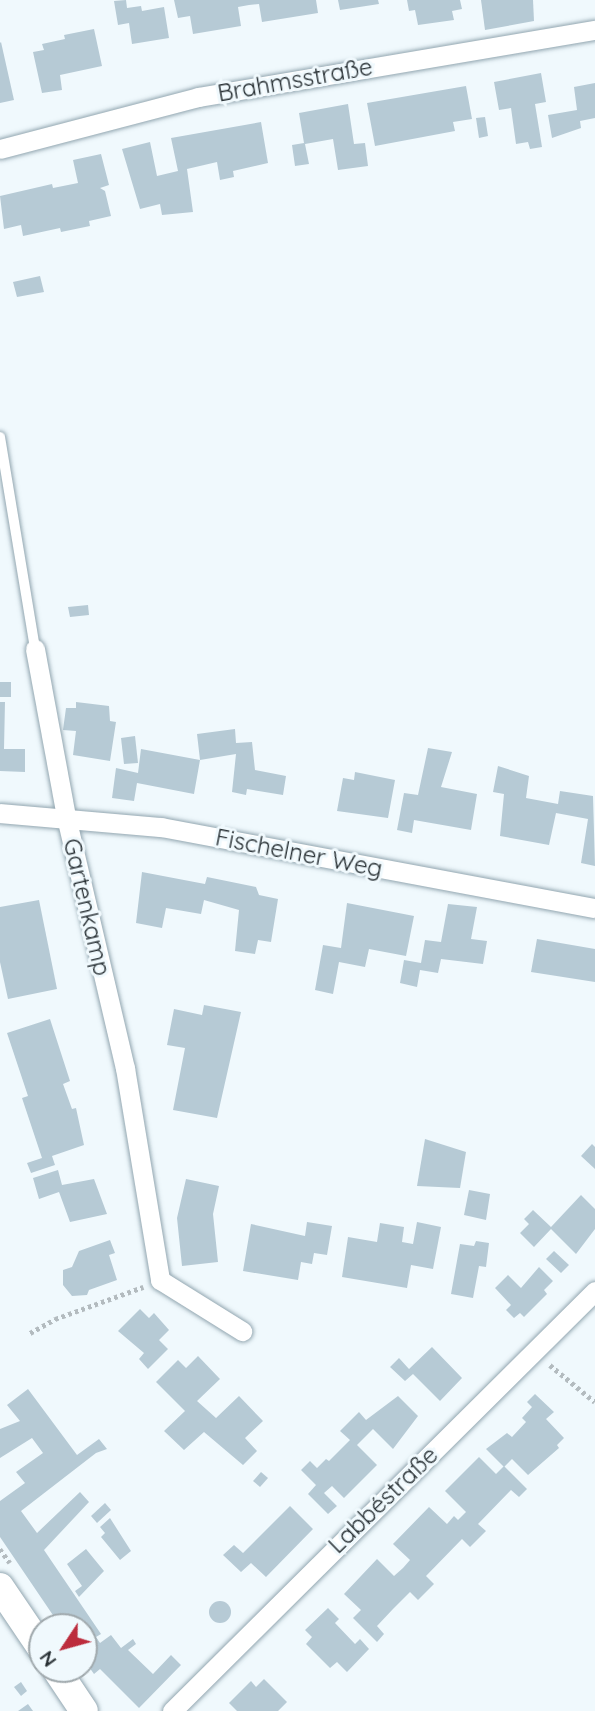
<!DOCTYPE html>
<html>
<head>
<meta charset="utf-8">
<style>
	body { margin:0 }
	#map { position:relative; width:595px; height:1711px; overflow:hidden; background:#f0f9fd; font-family:Quicksand,sans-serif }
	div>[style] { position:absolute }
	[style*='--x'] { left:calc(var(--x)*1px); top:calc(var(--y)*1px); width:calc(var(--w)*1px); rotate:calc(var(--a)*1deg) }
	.building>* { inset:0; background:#b6cad5 }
	.round { border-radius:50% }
	.path>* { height:4.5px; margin-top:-2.25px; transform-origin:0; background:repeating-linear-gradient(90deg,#b3bbbf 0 3.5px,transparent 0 7px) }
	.roads { filter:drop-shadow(0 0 2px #92a6b0) drop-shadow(0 0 2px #92a6b0) }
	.service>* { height:10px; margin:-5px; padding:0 5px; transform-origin:5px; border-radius:5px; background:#fff }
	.minor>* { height:19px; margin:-9.5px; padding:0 9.5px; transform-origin:9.5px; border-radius:9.5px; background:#fff }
	.secondary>* { height:28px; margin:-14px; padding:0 14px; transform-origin:14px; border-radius:14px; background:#fff }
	span { translate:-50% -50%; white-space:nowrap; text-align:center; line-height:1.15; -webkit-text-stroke:6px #f0f9fd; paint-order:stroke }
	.street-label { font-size:24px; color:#283034 }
	.north { position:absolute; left:28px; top:1613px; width:70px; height:70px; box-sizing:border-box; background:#f0f9fd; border:2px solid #a0a9ad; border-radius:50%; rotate:234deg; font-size:19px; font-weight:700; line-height:28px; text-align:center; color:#283034 }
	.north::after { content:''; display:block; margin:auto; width:24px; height:32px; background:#bc2c3d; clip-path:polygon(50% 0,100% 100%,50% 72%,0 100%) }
</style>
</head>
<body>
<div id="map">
	<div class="building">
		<i style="clip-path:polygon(126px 0,127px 8px,141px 6px,142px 11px,164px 7px,169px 38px,132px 44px,129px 23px,118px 25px,114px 1px)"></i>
		<i style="clip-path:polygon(174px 0,316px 0,318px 13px,262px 22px,259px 4px,249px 5px,238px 7px,241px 26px,193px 34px,190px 16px,178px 18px)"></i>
		<i style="clip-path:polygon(338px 0,378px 0,379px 4px,340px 10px)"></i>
		<i style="clip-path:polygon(407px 0,460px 0,462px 9px,452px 11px,454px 20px,418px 25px,415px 10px,409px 11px)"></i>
		<i style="clip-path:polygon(481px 0,533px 0,534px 21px,485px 30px)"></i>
		<i style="clip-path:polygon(94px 29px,102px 66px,60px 75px,62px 90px,42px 93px,33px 52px,44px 50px,42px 44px,65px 39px,64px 35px)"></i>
		<i style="clip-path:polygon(1px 42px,14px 100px,0 103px,0 43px)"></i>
		<i style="clip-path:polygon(541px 73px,546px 102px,535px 104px,542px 147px,530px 149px,528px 142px,516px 144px,511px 108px,499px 110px,494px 82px)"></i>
		<i style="clip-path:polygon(595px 83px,595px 118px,580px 121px,581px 128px,552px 138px,548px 115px,577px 110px,574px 87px)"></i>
		<i style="clip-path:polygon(466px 86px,472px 119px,453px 122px,455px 131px,375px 146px,367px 103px)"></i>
		<i style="clip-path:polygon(348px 104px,354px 144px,365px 143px,368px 166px,338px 170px,333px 139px,305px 144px,309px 164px,295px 166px,292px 145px,304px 143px,299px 113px)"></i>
		<i style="clip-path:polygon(485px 117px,488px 136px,479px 138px,476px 118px)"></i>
		<i style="clip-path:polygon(261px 122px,268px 163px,233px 171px,234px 177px,220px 180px,217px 162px,187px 169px,193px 212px,162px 215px,160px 204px,140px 209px,122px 149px,150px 142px,157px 176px,178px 171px,171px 138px)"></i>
		<i style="clip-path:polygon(101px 154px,109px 185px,100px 188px,105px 191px,111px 216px,89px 221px,90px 226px,61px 232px,60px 228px,23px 236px,21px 225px,4px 229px,0 196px,52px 184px,53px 188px,78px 183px,73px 160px)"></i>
		<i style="clip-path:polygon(40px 276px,44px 292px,17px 297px,13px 282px)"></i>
		<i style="clip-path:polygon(88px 605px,89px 615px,70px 617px,68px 607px)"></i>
		<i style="clip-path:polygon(0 682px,11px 682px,11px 697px,0 697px)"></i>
		<i style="clip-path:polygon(0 702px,5px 702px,4px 749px,25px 749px,25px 772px,0 771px)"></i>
		<i style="clip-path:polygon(76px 702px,109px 706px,110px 721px,116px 722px,110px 761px,73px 755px,76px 731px,63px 730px,66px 708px,76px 708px)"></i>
		<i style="clip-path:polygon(235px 729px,236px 743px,252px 742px,255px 770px,286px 776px,283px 795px,247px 789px,246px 795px,232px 792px,236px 754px,200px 760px,197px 734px)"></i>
		<i style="clip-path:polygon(135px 736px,138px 763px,124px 764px,121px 738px)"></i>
		<i style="clip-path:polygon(428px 748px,452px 752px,441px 787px,477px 794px,471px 830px,414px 820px,412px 833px,397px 830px,404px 793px,418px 795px)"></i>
		<i style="clip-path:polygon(141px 749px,200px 760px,194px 794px,137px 783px,134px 801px,112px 798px,116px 768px,138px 773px)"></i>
		<i style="clip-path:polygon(498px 766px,529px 776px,526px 798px,558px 804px,560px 791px,593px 796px,595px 866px,581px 863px,588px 819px,556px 813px,549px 845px,500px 836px,504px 794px,493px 792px)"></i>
		<i style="clip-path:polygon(355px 772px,395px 780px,388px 818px,337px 811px,343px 778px,354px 780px)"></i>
		<i style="clip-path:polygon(142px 872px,205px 884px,207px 877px,256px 887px,259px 895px,278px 899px,271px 942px,258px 940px,255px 954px,235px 951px,239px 910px,204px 900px,201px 914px,166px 908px,162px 928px,136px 923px)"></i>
		<i style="clip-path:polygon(39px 900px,57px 989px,8px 999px,0 962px,0 907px)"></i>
		<i style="clip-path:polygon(347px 903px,414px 916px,406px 956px,369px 949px,365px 967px,339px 962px,333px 994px,315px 990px,323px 945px,341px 948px)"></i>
		<i style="clip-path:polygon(448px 904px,477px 907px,471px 939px,487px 941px,483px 964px,441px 959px,438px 973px,420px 970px,417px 987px,400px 983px,404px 960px,421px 963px,425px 940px,441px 942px)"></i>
		<i style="clip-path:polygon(537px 939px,595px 949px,595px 982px,531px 972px)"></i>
		<i style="clip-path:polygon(204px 1005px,241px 1012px,217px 1118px,173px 1110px,185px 1048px,167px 1045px,174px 1009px,202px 1015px)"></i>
		<i style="clip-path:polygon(50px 1019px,70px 1081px,63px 1084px,72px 1109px,76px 1108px,84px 1145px,52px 1156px,55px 1165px,31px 1173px,27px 1163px,42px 1158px,22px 1098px,28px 1096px,7px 1033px)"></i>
		<i style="clip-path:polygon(425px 1139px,466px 1152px,460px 1188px,417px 1186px)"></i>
		<i style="clip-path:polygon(592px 1144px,595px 1147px,595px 1169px,581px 1156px)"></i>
		<i style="clip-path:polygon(58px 1170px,62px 1185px,94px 1179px,107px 1214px,70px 1222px,59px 1192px,39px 1199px,33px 1178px)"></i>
		<i style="clip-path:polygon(186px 1179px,219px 1186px,213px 1214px,218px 1262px,182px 1266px,177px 1218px)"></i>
		<i style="clip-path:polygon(469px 1190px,490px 1194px,486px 1220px,464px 1215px)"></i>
		<i style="clip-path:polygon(581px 1195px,595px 1209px,595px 1229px,576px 1254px,551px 1229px,534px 1247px,520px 1233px,529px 1224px,524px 1219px,533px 1210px,551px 1227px)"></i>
		<i style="clip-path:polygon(307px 1222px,332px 1226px,327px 1255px,314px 1253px,312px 1264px,301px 1262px,298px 1280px,243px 1271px,251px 1224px,305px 1236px)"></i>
		<i style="clip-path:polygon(417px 1222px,441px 1227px,433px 1269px,411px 1265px,407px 1288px,342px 1277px,348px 1237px,377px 1242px,380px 1223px,404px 1227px,402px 1242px,413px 1244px)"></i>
		<i style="clip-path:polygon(110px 1240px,115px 1253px,109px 1255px,117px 1280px,89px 1290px,87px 1295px,72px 1296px,63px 1285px,63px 1270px,72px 1267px,79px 1251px)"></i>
		<i style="clip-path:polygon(476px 1241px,489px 1243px,486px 1267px,479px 1266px,473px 1298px,451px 1294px,460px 1244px,474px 1246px)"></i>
		<i style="clip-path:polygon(554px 1251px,569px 1265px,561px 1273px,546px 1259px)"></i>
		<i style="clip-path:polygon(539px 1267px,553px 1281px,544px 1290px,547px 1294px,524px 1317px,520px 1313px,514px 1318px,506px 1310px,511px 1305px,495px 1288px,508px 1275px,521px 1288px)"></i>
		<i style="clip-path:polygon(140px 1309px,149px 1318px,154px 1313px,169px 1330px,159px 1340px,168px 1349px,148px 1369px,139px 1359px,144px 1353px,118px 1331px)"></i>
		<i style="clip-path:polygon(432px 1347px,462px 1378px,440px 1401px,413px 1374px,405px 1381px,390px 1367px,399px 1358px,409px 1369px)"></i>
		<i style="clip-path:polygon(198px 1356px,220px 1379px,197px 1401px,216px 1418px,239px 1396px,263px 1421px,245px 1438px,257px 1451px,243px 1465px,204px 1432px,184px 1450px,164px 1431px,185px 1411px,156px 1382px,178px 1360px,186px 1368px)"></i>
		<i style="clip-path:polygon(28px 1389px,77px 1455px,99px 1439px,107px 1449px,96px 1453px,21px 1511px,37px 1533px,80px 1492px,89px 1502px,44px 1550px,101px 1634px,96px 1637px,100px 1643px,111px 1635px,121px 1648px,133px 1639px,136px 1644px,128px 1650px,153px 1674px,171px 1655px,181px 1665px,139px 1708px,100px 1669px,94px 1674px,84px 1660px,84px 1627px,61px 1627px,0 1537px,0 1501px,25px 1483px,16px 1472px,43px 1453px,32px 1438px,0 1458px,0 1429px,20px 1421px,7px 1405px)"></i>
		<i style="clip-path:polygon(535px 1394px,554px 1412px,546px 1419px,564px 1438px,557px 1445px,559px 1448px,528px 1475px,512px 1459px,504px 1467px,486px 1449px,507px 1433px,512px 1437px,526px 1422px,522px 1418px,532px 1407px,527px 1402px)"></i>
		<i style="clip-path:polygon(398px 1396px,418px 1416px,393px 1449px,373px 1429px,357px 1445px,377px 1465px,344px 1498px,332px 1486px,324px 1493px,337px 1506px,328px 1514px,308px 1494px,316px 1485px,301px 1470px,310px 1461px,317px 1468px,326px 1459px,329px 1461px,350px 1440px,340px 1431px,359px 1412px,366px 1420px)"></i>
		<i style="clip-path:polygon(479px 1457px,496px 1474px,504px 1466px,527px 1489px,519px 1497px,511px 1490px,478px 1524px,486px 1531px,470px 1547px,462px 1539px,426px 1576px,434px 1584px,418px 1600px,410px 1592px,393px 1609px,377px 1626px,384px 1634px,377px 1642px,353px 1618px,361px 1610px,344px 1594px,377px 1559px,394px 1576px,403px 1568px,410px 1560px,393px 1544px,429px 1507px,447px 1524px,454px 1516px,458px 1520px,466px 1512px,445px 1491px)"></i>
		<i style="clip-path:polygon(261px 1472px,268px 1478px,260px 1487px,253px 1481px)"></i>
		<i style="clip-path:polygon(105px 1503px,111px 1510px,97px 1523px,91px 1516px)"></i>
		<i style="clip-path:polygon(290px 1506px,313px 1529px,266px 1577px,251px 1563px,241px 1572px,223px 1555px,234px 1545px,243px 1553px)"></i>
		<i style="clip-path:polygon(110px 1518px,131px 1551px,120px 1560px,101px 1537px,105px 1533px,100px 1527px)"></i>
		<i style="clip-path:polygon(86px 1549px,104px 1571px,79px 1597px,75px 1591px,82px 1586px,67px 1564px)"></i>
		<i class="round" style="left:209px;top:1601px;width:22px;height:22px"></i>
		<i style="clip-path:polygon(328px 1608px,339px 1619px,335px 1623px,355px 1644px,360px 1639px,369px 1649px,347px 1672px,337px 1662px,330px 1668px,306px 1644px,312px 1637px,305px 1630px)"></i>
		<i style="clip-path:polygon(264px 1679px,287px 1702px,278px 1711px,237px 1711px,229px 1703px,251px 1681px,256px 1687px)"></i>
		<i style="clip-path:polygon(21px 1682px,27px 1691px,21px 1696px,14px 1687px)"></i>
		<i style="clip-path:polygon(28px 1704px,33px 1711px,18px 1711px)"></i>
	</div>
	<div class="path">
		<i style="--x:30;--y:1333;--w:29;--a:-29"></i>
		<i style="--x:55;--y:1319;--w:94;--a:-20"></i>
		<i style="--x:550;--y:1365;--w:58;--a:39.4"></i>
		<i style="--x:0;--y:1549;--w:17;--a:54"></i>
	</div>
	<div class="roads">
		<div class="service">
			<i style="--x:0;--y:437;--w:215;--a:80.6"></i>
		</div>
		<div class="minor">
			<i style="--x:0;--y:149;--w:205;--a:-14.7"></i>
			<i style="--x:198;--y:97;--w:403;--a:-9.6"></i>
			<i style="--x:35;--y:649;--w:175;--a:79.5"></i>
			<i style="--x:67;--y:821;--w:254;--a:76.8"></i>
			<i style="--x:125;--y:1068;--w:215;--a:80.6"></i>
			<i style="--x:160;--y:1280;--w:97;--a:31.9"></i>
			<i style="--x:0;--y:813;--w:162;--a:5"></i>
			<i style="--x:161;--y:827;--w:441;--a:10.6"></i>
			<i style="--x:172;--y:1711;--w:596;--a:-44.8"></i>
		</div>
		<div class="secondary">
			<i style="--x:0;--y:1587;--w:75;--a:55.9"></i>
			<i style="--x:56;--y:1669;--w:50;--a:56.3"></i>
		</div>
	</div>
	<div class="street-label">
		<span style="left:295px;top:80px;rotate:-10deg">Brahmsstraße</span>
		<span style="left:299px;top:853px;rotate:11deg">Fischelner Weg</span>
		<span style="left:87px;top:907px;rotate:77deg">Gartenkamp</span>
		<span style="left:383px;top:1500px;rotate:-44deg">Labbéstraße</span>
	</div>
	<div class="north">N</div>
</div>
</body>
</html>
